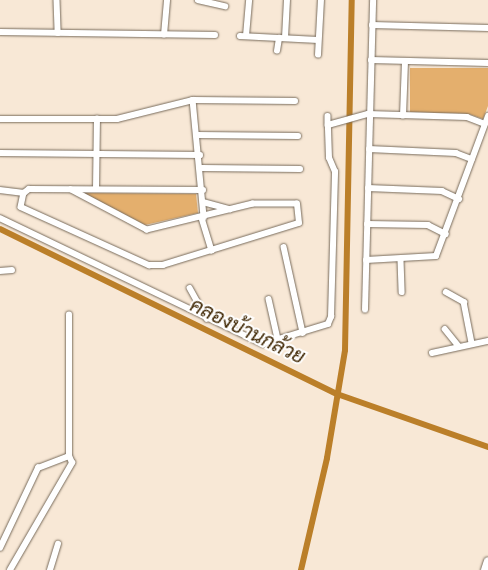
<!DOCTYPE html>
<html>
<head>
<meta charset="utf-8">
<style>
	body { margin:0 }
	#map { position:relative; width:488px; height:570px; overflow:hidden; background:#f8e8d6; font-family:"Sofia Sans Condensed",Sarabun,sans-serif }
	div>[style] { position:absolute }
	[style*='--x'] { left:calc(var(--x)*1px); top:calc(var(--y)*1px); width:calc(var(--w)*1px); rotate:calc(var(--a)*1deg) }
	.green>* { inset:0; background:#e4af6d }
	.canal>* { height:6px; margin:-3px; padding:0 3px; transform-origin:3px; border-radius:3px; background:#bb7f29 }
	.roads { filter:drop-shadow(0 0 1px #786b5b) drop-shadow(0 0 1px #786b5b) }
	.street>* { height:5.5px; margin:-2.75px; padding:0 2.75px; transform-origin:2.75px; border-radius:2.75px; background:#fff }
	.secondary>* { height:8px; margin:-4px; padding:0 4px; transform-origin:4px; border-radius:4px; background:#fff }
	span { translate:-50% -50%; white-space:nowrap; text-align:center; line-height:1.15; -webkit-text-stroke:4px #fff; paint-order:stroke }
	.water-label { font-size:20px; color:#3e2501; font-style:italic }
</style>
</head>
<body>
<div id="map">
	<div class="green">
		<i style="clip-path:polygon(410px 68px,488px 68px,488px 106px,483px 119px,469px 114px,410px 112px)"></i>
		<i style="clip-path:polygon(84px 193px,196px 194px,198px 213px,145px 225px)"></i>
	</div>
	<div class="canal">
		<i style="--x:0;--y:229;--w:375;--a:26.1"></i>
		<i style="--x:337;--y:394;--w:160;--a:19.3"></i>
		<i style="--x:301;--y:570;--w:115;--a:-76.9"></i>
		<i style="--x:327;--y:458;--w:109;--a:-80.5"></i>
		<i style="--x:345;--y:350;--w:350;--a:-88.9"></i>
	</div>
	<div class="roads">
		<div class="street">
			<i style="--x:57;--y:0;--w:33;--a:88"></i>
			<i style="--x:198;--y:0;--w:28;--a:13"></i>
			<i style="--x:372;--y:25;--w:116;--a:1.5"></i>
			<i style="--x:0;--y:32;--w:215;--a:0.8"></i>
			<i style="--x:164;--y:35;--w:35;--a:-85"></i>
			<i style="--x:240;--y:36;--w:78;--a:2.9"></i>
			<i style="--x:246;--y:36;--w:36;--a:-85"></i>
			<i style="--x:285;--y:38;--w:38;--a:-87"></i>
			<i style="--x:277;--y:51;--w:13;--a:-81"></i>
			<i style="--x:318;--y:55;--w:55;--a:-86.9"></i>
			<i style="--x:371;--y:60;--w:117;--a:1.5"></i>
			<i style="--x:193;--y:100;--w:118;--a:84.6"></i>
			<i style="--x:328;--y:116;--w:9;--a:90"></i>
			<i style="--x:403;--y:116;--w:54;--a:-87.9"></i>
			<i style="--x:0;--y:119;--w:117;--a:0"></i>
			<i style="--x:117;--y:119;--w:78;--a:-14"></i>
			<i style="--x:193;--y:100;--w:102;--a:0.6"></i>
			<i style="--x:197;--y:135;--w:101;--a:0.6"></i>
			<i style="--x:369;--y:149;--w:87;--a:2.6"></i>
			<i style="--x:456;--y:153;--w:17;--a:21"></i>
			<i style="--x:0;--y:153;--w:200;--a:0.6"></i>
			<i style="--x:202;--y:168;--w:98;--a:0.6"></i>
			<i style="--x:368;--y:188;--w:74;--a:2.3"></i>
			<i style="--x:442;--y:191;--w:19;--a:25"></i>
			<i style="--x:96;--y:189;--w:70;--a:-89.2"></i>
			<i style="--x:0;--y:190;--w:24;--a:7"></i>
			<i style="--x:24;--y:193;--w:6;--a:-39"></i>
			<i style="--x:29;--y:189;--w:174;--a:0.3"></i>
			<i style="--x:24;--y:193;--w:14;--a:102"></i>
			<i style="--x:21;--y:207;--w:141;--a:24.4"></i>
			<i style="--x:149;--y:265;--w:14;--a:0"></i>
			<i style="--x:163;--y:265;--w:142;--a:-17.2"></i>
			<i style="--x:299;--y:223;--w:19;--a:-96"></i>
			<i style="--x:297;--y:204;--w:44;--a:180"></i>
			<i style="--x:253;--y:204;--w:109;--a:166.2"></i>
			<i style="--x:147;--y:230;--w:86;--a:-152.2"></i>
			<i style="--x:203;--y:202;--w:28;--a:15"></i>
			<i style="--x:0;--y:218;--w:292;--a:25.6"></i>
			<i style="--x:263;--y:344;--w:68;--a:-17.1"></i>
			<i style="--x:328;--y:324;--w:8;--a:-67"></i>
			<i style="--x:331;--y:317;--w:145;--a:-88.4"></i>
			<i style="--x:335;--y:172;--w:15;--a:-113"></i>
			<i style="--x:329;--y:158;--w:33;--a:-92"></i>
			<i style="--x:328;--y:125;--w:41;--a:-15.4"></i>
			<i style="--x:368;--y:114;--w:99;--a:1.7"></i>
			<i style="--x:467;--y:117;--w:19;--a:21"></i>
			<i style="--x:202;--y:218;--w:34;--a:73"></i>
			<i style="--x:367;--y:224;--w:61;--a:0.9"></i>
			<i style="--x:428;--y:225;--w:20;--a:27"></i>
			<i style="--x:284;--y:247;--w:88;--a:77.5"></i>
			<i style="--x:366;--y:260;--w:70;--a:-3.3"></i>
			<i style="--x:436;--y:256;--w:149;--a:-69.6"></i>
			<i style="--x:401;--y:260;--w:32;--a:88"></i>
			<i style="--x:0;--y:271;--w:12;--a:-5"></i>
			<i style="--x:190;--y:288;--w:35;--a:61"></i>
			<i style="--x:446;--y:292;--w:21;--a:29"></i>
			<i style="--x:464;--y:302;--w:42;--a:79"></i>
			<i style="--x:269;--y:299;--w:41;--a:77.3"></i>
			<i style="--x:365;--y:310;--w:310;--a:-88.5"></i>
			<i style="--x:445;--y:329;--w:21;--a:51"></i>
			<i style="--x:432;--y:353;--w:57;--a:-12.1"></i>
			<i style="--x:0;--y:548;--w:89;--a:-64.6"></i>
			<i style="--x:38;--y:468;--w:33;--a:-21"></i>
			<i style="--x:69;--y:456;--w:141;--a:-90"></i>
			<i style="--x:10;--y:570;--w:124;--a:-59.9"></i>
			<i style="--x:72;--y:463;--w:8;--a:-113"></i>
			<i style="--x:50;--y:570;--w:27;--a:-73"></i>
		</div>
		<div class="secondary">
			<i style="--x:485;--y:570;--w:9;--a:-72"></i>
		</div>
	</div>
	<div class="water-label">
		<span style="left:247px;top:332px;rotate:26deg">คลองบ้านกล้วย</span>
	</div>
</div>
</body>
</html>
